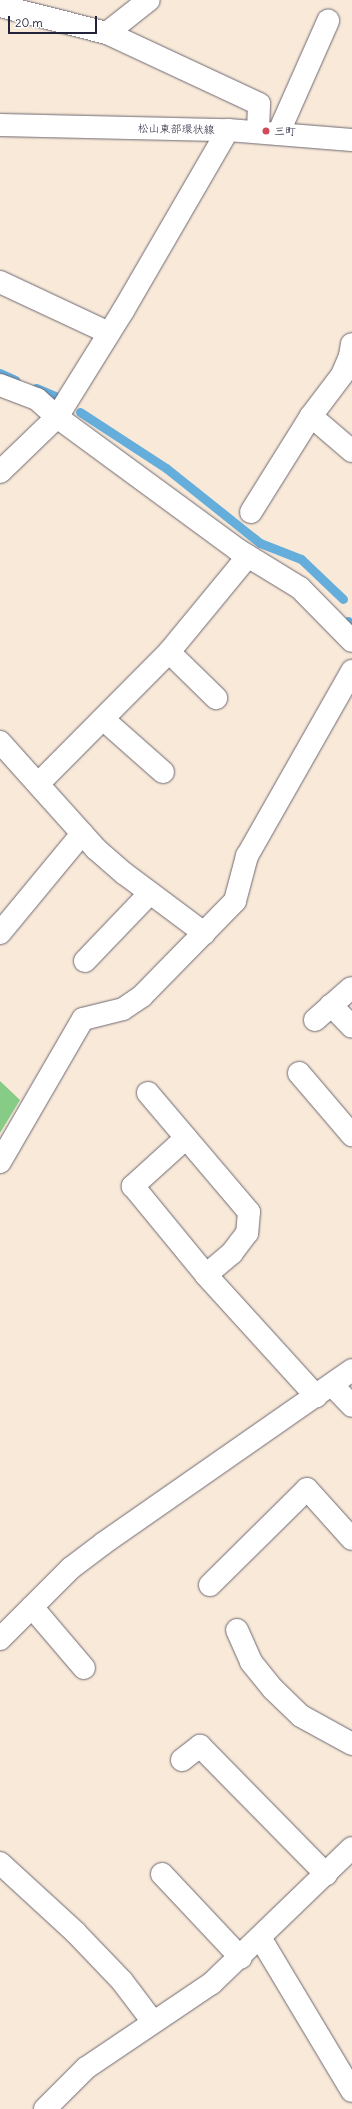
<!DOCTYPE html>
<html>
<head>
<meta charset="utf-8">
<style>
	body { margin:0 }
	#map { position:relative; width:352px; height:2109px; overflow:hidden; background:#f9e9d8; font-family:Delius,"Klee One",sans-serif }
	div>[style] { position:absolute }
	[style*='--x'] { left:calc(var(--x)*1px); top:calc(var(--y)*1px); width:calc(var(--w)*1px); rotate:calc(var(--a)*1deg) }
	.green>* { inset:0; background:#87cc86 }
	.stream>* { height:9px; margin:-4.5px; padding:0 4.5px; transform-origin:4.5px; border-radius:4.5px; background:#65aedc }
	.roads { filter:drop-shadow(0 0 1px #6d6872) drop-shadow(0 0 1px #6d6872) }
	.minor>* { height:22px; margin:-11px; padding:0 11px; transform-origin:11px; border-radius:11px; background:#fff }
	.primary>* { height:22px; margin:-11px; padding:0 11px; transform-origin:11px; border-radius:11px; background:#fff }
	.dots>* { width:11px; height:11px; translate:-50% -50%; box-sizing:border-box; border:2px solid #fff; border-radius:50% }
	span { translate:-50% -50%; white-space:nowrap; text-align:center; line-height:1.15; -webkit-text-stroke:3px #fff; paint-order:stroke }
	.street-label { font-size:11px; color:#22223b }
	.poi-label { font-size:11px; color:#22223b }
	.left { translate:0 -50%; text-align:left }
	.scale { position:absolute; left:8px; top:16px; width:89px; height:18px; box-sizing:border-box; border:2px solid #22223b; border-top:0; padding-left:5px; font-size:12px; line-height:14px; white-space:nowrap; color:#22223b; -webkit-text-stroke:3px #fff; paint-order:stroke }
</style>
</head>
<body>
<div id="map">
	<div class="green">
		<i style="clip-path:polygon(0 1081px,20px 1100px,0 1133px)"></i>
	</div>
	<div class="stream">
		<i style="--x:0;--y:373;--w:17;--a:25"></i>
		<i style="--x:36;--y:388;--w:23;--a:23"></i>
		<i style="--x:80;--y:412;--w:103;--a:33.1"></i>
		<i style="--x:166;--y:468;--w:120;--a:38.6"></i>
		<i style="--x:260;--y:543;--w:44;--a:21.3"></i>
		<i style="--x:301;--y:559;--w:58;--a:43.6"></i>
		<i style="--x:348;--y:621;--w:6;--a:45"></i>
	</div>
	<div class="roads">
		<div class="minor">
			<i style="--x:0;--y:6;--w:110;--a:14.2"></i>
			<i style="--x:107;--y:33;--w:168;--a:25"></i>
			<i style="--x:259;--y:104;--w:28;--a:92"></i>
			<i style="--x:107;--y:33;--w:53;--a:-38.2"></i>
			<i style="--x:278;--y:134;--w:124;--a:-66.1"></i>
			<i style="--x:0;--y:282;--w:120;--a:25.1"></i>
			<i style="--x:0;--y:385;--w:40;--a:21"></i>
			<i style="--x:37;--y:399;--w:27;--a:42"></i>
			<i style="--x:57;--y:417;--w:225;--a:36.3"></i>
			<i style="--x:238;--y:550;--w:73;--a:31.5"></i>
			<i style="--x:300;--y:588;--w:74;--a:45.5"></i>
			<i style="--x:311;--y:416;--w:54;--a:40.5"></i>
			<i style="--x:0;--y:472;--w:79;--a:-44"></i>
			<i style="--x:57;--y:417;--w:125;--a:-58.1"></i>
			<i style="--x:123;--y:311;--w:209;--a:-59.9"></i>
			<i style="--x:251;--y:512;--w:113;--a:-58"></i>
			<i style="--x:311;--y:416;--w:51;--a:-52.9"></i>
			<i style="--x:342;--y:375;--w:21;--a:-67"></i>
			<i style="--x:350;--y:356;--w:12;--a:-81"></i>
			<i style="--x:169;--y:652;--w:66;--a:44.4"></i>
			<i style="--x:103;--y:719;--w:80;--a:41.5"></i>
			<i style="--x:0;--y:742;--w:144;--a:48.1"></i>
			<i style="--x:96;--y:849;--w:38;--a:41"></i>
			<i style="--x:125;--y:874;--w:99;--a:36.8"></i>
			<i style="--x:38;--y:784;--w:186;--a:-45.2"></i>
			<i style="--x:169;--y:652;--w:124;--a:-50.5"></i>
			<i style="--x:0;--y:933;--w:129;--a:-50.4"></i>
			<i style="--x:85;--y:961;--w:94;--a:-46.3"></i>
			<i style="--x:331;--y:1005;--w:30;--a:46"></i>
			<i style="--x:315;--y:1020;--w:48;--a:-41.6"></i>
			<i style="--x:299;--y:1073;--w:82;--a:49.5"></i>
			<i style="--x:148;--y:1093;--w:156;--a:49.7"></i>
			<i style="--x:249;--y:1212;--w:21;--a:95"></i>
			<i style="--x:247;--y:1233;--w:25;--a:127"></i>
			<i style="--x:232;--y:1253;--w:34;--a:140"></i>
			<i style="--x:186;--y:1138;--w:72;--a:137.8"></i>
			<i style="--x:133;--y:1186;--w:115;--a:50.6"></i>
			<i style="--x:206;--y:1275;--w:164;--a:47.7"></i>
			<i style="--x:0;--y:1162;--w:165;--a:-59.9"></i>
			<i style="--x:83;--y:1019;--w:41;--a:-14"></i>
			<i style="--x:123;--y:1009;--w:23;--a:-34"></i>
			<i style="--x:142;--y:996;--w:133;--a:-45.6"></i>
			<i style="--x:235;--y:901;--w:47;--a:-75.1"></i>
			<i style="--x:247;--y:856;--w:213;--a:-60.4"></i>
			<i style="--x:332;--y:1385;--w:29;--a:46"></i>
			<i style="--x:210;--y:1585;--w:136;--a:-44.7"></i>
			<i style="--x:307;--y:1489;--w:67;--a:48"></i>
			<i style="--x:32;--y:1607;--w:80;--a:49.6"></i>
			<i style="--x:237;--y:1630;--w:35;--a:66"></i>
			<i style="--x:251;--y:1662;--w:35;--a:51"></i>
			<i style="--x:273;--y:1689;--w:39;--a:44"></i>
			<i style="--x:301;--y:1716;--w:58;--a:28.8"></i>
			<i style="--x:0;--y:1639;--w:100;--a:-45"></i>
			<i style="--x:71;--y:1568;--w:41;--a:-37.1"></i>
			<i style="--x:104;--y:1543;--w:302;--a:-34.9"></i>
			<i style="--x:182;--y:1760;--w:23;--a:-38"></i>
			<i style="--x:200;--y:1746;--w:180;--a:45.5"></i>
			<i style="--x:0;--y:1863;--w:103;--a:42.6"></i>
			<i style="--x:76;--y:1933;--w:66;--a:46.2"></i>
			<i style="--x:122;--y:1981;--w:51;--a:52.9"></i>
			<i style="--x:162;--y:1874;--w:115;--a:46.8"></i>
			<i style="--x:261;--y:1939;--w:177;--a:59.1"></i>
			<i style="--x:45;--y:2109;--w:58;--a:-45"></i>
			<i style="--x:86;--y:2068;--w:152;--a:-34"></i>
			<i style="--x:212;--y:1983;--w:194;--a:-44"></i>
		</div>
		<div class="primary">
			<i style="--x:0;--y:125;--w:228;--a:1.3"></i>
			<i style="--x:228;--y:130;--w:124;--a:4.6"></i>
		</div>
	</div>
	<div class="dots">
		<i style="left:266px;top:131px;background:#d1495b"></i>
	</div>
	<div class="street-label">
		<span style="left:176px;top:129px;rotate:1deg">松山東部環状線</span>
	</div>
	<div class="poi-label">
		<span class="left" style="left:274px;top:131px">三町</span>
	</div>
	<div class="scale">20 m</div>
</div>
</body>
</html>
